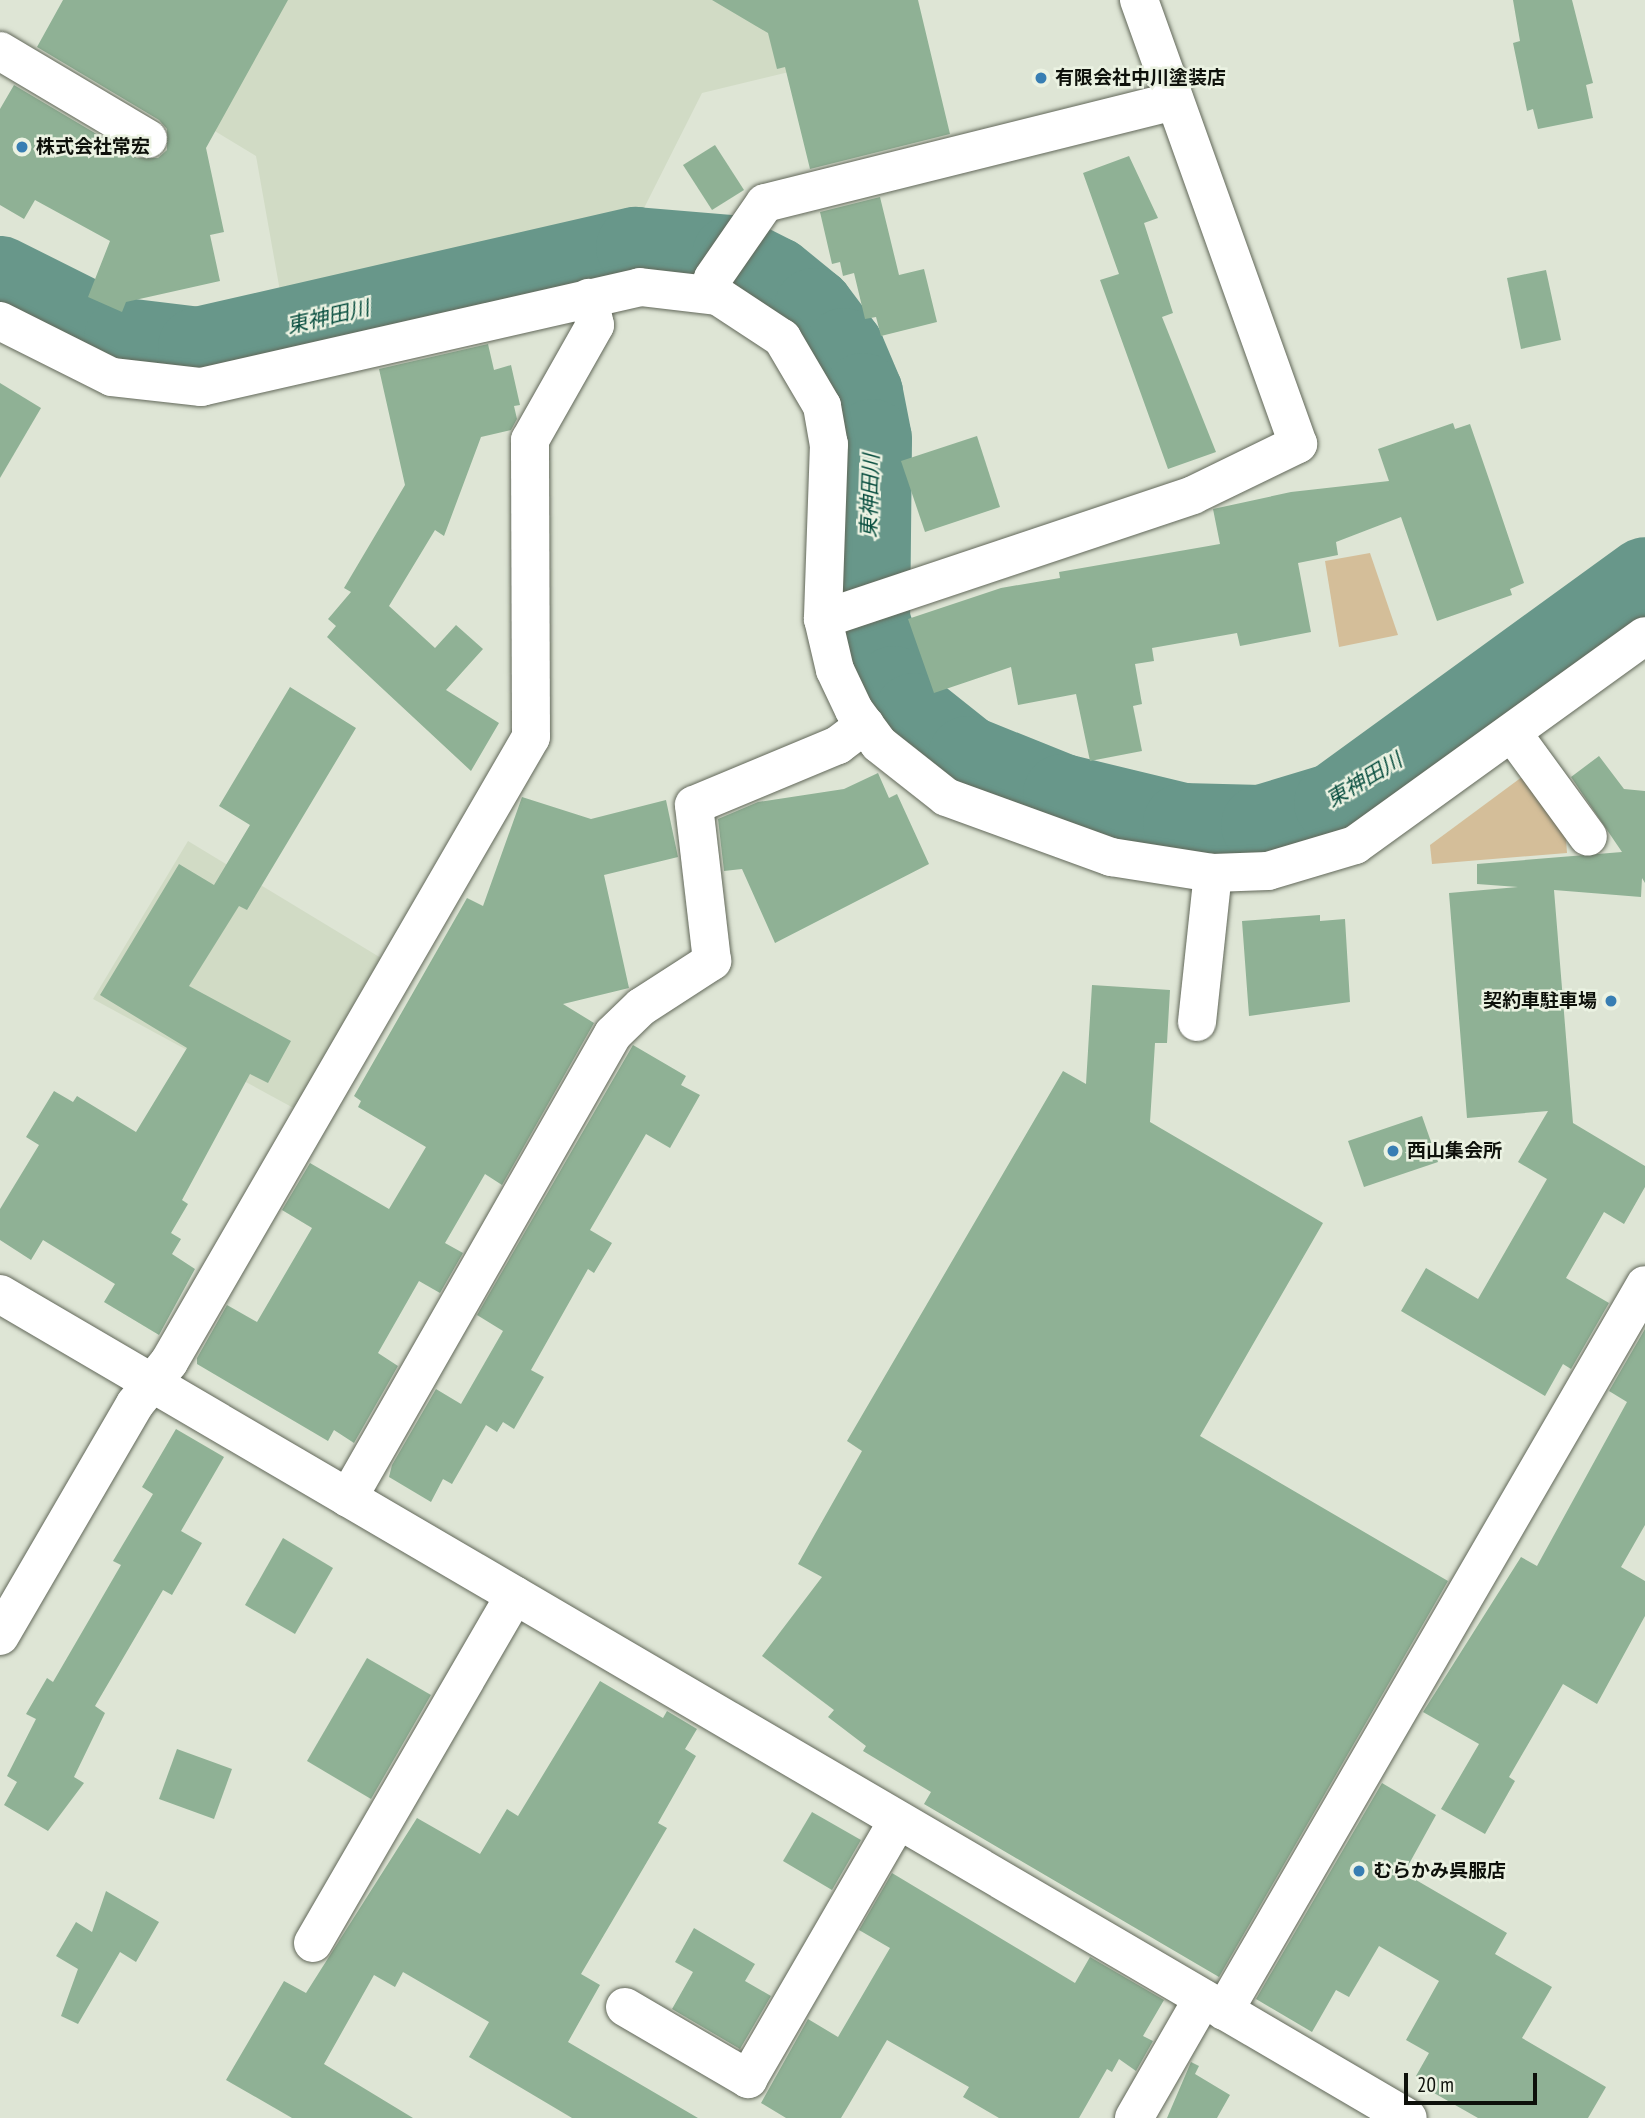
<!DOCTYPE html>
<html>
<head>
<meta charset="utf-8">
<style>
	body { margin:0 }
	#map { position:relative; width:1645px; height:2118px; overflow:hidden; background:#dee5d5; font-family:"PT Sans Narrow","Noto Sans JP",sans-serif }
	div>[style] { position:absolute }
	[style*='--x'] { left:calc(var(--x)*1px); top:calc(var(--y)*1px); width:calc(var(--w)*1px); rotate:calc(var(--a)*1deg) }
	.built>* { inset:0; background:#d1dbc5 }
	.green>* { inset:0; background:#d4be99 }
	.river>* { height:80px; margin:-40px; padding:0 40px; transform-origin:40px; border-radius:40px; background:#68978a }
	.building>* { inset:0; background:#8fb195 }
	.roads { filter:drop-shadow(0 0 2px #62685a) drop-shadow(0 0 2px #62685a) }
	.minor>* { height:38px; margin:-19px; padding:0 19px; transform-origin:19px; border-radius:19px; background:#fff }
	.dots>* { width:19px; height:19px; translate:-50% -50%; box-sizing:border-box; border:4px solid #ebf2e2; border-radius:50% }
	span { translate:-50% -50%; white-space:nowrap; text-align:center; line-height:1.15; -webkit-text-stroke:5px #ebf2e2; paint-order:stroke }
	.poi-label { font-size:19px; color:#0e110b; font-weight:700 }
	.left { translate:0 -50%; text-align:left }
	.right { translate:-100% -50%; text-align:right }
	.water-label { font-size:21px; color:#074d3e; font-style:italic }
	.scale { position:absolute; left:1404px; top:2073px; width:133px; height:32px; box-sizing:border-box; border:4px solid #0e110b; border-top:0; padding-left:9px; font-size:21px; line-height:24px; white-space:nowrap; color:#0e110b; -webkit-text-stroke:5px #ebf2e2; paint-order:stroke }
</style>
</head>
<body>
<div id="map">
	<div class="built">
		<i style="clip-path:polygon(229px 0,802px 0,818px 65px,702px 93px,635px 226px,283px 308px,256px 156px,190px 116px)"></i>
		<i style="clip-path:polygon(188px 841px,386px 961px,299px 1111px,93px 999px)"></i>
	</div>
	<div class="green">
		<i style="clip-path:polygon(1370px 553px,1398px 635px,1339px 647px,1325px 561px)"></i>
		<i style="clip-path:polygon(1526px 774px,1565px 827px,1567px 853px,1432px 864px,1430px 845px)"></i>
	</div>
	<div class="river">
		<i style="--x:0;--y:276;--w:139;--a:26.6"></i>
		<i style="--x:124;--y:338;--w:75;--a:6.9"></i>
		<i style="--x:198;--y:347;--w:449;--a:-12.9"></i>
		<i style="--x:636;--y:247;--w:96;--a:4.8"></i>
		<i style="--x:732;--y:255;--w:49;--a:26.6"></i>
		<i style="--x:776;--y:277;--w:49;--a:39.2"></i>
		<i style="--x:814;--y:308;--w:50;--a:53.1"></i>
		<i style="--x:844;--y:348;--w:49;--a:67.1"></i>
		<i style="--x:863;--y:393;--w:47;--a:78.9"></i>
		<i style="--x:872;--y:439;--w:182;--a:90.6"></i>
		<i style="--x:870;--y:621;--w:69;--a:69.7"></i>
		<i style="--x:894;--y:686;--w:34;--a:53"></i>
		<i style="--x:914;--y:713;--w:69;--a:38.5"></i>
		<i style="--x:968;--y:756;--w:102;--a:21.8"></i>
		<i style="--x:1063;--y:794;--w:123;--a:13.6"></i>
		<i style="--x:1183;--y:823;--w:78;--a:1.5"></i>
		<i style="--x:1261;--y:825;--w:76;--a:-16.8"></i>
		<i style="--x:1334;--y:803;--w:384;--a:-36"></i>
	</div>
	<div class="building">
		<i style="clip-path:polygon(63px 0,288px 0,206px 148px,224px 232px,210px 235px,220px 281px,126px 302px,122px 312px,88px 297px,110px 241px,35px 200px,24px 219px,0 205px,0 109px,14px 85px,137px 158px,158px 158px,167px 150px,167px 129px,159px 120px,37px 47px)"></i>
		<i style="clip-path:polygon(712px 0,918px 0,950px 134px,810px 169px,785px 67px,777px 69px,768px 33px)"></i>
		<i style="clip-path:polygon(1513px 0,1572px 0,1593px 83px,1586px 85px,1593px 118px,1538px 129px,1533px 109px,1527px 111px,1513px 43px,1520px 41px)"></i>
		<i style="clip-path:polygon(715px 145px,744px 190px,712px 210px,683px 165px)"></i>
		<i style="clip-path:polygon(1129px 156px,1158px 218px,1144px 223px,1173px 313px,1162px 317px,1216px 452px,1168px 469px,1100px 280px,1119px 274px,1083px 173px)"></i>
		<i style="clip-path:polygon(880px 197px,899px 275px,924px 269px,937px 322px,881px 336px,876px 317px,865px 319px,854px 273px,843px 276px,840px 262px,832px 264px,820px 212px)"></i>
		<i style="clip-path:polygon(1546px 270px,1561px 340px,1521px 349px,1507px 278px)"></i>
		<i style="clip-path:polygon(488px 344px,494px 370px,511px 365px,520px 405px,514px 406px,517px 419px,511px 430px,481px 437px,444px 536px,435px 530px,389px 606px,435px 648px,456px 625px,483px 649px,446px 690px,499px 723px,471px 771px,327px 637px,336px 626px,328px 619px,351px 592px,344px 588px,405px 485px,379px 369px)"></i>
		<i style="clip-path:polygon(0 383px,41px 408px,0 478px)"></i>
		<i style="clip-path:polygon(1453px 423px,1455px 429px,1470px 424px,1492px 488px,1524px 583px,1510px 589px,1512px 595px,1437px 621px,1401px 517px,1336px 542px,1338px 555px,1298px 563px,1311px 632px,1240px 646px,1237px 633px,1152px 648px,1154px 661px,1135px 664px,1142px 704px,1133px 706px,1142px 751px,1090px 761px,1076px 694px,1018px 705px,1011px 667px,934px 693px,908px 619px,1001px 588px,1060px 578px,1059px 572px,1220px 544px,1213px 509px,1291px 492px,1389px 481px,1378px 449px)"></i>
		<i style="clip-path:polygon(977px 436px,1000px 507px,925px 532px,901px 461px)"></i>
		<i style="clip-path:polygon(290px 687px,356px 728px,247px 910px,239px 906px,189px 986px,291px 1041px,268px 1083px,250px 1074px,182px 1200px,188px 1204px,171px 1233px,181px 1239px,172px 1254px,195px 1269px,159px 1335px,104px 1302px,115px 1284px,43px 1240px,31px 1260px,0 1240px,0 1209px,39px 1145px,26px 1137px,54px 1091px,73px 1102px,77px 1096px,136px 1132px,187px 1048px,100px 995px,179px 864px,214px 885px,250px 825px,219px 806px)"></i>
		<i style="clip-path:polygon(1599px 756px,1624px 789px,1645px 791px,1645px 883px,1642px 878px,1641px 897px,1554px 890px,1573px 1123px,1645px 1166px,1645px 1187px,1624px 1224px,1604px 1212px,1566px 1278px,1609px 1303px,1571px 1369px,1563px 1364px,1545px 1396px,1401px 1311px,1426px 1268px,1478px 1299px,1547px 1179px,1518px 1162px,1548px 1111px,1467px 1118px,1449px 893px,1518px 887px,1477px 884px,1477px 864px,1622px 852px,1571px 777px)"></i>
		<i style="clip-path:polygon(878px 773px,889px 798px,897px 794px,929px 864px,775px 943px,742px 869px,724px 871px,718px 819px,758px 802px,844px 789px)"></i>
		<i style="clip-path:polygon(522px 797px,591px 819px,666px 800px,678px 857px,604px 875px,629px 988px,563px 1004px,594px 1023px,502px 1185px,485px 1174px,445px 1243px,463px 1253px,440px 1293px,419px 1281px,378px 1353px,398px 1366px,354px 1443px,334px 1430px,328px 1441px,197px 1364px,197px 1358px,227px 1305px,257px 1322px,312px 1228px,282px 1210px,310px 1163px,389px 1209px,426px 1147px,358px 1107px,361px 1101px,354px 1096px,467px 898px,483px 906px)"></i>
		<i style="clip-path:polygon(1320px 915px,1320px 921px,1345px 919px,1350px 1002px,1249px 1016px,1242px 921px)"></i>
		<i style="clip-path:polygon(1092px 985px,1170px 990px,1167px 1043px,1155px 1043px,1150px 1122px,1323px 1223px,1200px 1436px,1448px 1581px,1219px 1977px,924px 1804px,931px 1792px,863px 1751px,866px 1746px,828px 1717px,834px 1710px,762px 1656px,822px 1577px,798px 1564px,862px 1451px,847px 1441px,1063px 1071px,1086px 1084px)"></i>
		<i style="clip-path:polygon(633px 1045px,686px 1076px,681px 1085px,700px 1095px,670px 1148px,646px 1134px,590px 1230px,612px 1243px,594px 1273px,588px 1269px,531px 1370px,544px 1377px,514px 1429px,503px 1422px,497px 1432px,486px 1425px,452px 1484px,443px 1479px,431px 1502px,389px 1477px,392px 1465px,436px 1389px,461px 1404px,503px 1331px,477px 1315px)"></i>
		<i style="clip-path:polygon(1422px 1116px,1438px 1162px,1364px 1187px,1348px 1141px)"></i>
		<i style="clip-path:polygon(1645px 1329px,1645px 1525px,1621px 1567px,1645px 1581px,1645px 1616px,1597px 1704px,1563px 1684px,1509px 1777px,1515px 1781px,1485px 1834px,1441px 1809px,1479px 1744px,1423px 1712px,1521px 1557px,1537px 1566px,1627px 1402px,1609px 1391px)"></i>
		<i style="clip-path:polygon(176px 1429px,224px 1457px,181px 1531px,202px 1543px,172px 1595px,163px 1590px,95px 1706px,105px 1713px,74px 1777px,84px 1783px,48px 1831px,4px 1805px,17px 1782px,7px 1776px,36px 1719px,26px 1714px,47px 1678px,53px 1682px,121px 1565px,113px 1561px,153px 1494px,142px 1487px)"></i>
		<i style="clip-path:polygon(283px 1538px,333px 1568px,295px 1634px,245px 1605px)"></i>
		<i style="clip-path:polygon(367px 1658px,431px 1695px,371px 1799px,307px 1761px)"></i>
		<i style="clip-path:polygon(600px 1681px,663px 1718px,667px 1711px,697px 1729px,685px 1749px,696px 1756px,658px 1823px,667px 1828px,581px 1974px,600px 1985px,568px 2042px,698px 2118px,572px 2118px,469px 2057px,489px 2022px,403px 1972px,395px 1987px,374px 1975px,324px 2064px,413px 2118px,292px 2118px,226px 2080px,284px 1981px,306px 1993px,417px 1818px,480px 1854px,507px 1809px,518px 1816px)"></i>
		<i style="clip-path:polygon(177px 1749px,232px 1769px,214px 1819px,159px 1799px)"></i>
		<i style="clip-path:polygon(1382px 1783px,1436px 1815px,1404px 1873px,1507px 1933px,1495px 1954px,1552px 1987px,1522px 2038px,1606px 2087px,1588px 2118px,1478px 2118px,1427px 2089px,1416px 2076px,1429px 2053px,1406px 2040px,1439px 1981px,1379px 1946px,1349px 1997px,1336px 1990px,1312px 2032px,1256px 1999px)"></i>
		<i style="clip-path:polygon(812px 1812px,861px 1840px,832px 1890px,783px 1861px)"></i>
		<i style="clip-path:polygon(892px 1873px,1075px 1983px,1090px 1957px,1164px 2000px,1143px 2036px,1153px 2041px,1136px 2071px,1119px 2059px,1112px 2072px,1107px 2069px,1079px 2118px,999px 2118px,963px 2097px,969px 2087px,887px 2040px,841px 2118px,786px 2118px,761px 2103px,808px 2019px,838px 2037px,890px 1948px,859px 1930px)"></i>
		<i style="clip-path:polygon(106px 1891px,159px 1922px,136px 1962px,120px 1952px,78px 2024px,61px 2016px,78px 1969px,56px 1956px,76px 1922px,92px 1932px)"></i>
		<i style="clip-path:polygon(694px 1928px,755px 1964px,745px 1981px,771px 1996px,740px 2049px,672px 2009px,693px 1972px,675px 1962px)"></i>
		<i style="clip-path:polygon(1191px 2062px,1199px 2066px,1195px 2074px,1230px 2095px,1217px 2118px,1167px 2118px)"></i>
	</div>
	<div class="roads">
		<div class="minor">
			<i style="--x:0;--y:51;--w:172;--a:30.7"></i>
			<i style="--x:709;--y:294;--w:16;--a:-76"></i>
			<i style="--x:713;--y:278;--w:91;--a:-55.3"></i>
			<i style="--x:765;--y:203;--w:422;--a:-14"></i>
			<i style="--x:0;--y:321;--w:125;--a:26.6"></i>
			<i style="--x:112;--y:377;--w:90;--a:6.4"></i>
			<i style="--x:201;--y:387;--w:450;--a:-12.8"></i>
			<i style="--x:640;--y:287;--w:79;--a:6.6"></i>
			<i style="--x:718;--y:296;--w:77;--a:33.3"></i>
			<i style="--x:782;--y:338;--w:79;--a:59.5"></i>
			<i style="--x:822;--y:406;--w:39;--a:80"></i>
			<i style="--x:829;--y:444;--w:175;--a:92"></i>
			<i style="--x:823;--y:619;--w:52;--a:76.8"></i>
			<i style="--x:835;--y:670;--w:44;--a:64.6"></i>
			<i style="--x:854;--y:710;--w:42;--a:53.7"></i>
			<i style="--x:879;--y:744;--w:85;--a:38.3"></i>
			<i style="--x:946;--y:797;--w:176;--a:20"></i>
			<i style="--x:1111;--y:857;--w:103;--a:8.9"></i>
			<i style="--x:1213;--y:873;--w:55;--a:-2.1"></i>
			<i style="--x:1268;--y:871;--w:91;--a:-16.6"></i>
			<i style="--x:1355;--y:845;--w:357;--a:-35.8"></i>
			<i style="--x:823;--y:619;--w:390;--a:-18.5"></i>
			<i style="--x:1193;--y:495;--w:117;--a:-25.9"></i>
			<i style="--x:1298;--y:444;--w:472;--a:-109.7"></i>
			<i style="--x:1513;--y:734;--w:127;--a:53.9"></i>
			<i style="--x:1197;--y:1022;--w:150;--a:-83.9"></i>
			<i style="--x:0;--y:1294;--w:1631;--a:30.34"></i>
			<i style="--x:348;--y:1498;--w:534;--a:-60.27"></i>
			<i style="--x:613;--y:1034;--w:39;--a:-44"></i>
			<i style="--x:641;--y:1007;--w:85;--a:-32.9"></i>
			<i style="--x:712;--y:961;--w:157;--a:-96.6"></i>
			<i style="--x:694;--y:805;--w:156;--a:-22.6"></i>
			<i style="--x:838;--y:745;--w:34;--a:-37"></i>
			<i style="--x:0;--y:1636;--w:268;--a:-59.8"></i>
			<i style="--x:135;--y:1404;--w:54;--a:-51"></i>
			<i style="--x:169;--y:1362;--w:722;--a:-59.92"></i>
			<i style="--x:531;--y:737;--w:297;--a:-90.2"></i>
			<i style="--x:530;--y:440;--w:132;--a:-60.5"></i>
			<i style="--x:595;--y:325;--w:28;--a:-103"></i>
			<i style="--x:313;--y:1943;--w:402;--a:-59.9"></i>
			<i style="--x:625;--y:2007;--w:143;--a:30.3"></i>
			<i style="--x:748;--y:2079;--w:299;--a:-59.9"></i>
			<i style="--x:1224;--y:2011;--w:839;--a:-59.89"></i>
			<i style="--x:1134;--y:2118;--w:138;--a:-60.1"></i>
		</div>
	</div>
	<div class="dots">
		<i style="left:1041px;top:78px;background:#387eb3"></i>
		<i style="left:22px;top:147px;background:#387eb3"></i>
		<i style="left:1611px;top:1001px;background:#387eb3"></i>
		<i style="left:1393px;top:1151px;background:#387eb3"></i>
		<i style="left:1359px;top:1871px;background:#387eb3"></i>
	</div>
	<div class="poi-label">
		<span class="left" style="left:1055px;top:78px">有限会社中川塗装店</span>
		<span class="left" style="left:36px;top:147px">株式会社常宏</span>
		<span class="right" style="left:1597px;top:1001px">契約車駐車場</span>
		<span class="left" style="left:1407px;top:1151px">西山集会所</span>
		<span class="left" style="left:1373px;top:1871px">むらかみ呉服店</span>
	</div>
	<div class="water-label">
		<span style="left:328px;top:317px;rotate:-13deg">東神田川</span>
		<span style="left:870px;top:496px;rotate:-88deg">東神田川</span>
		<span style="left:1364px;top:780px;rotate:-31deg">東神田川</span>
	</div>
	<div class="scale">20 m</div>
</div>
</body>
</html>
